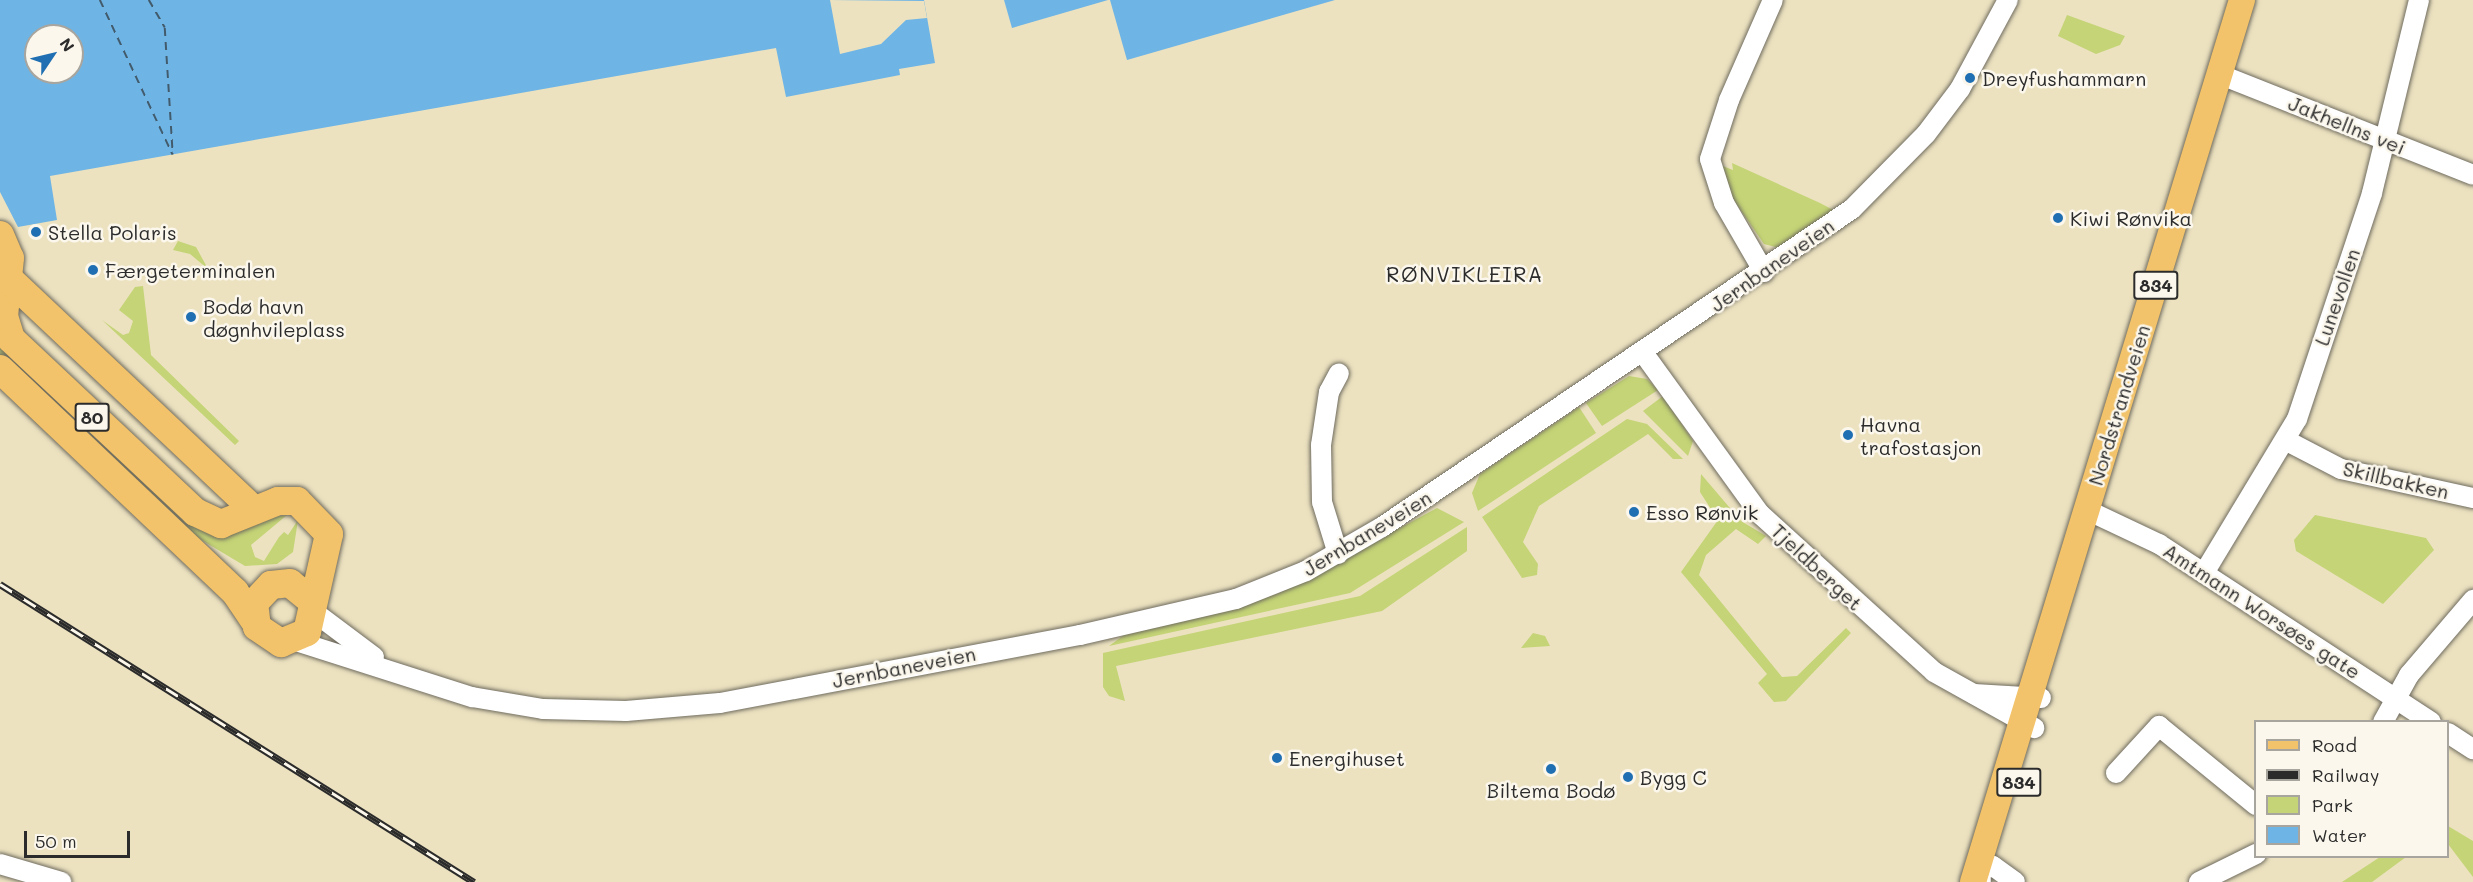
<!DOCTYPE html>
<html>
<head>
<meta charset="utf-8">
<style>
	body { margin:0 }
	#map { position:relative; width:2473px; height:882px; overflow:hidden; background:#ece2c0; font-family:Mali,sans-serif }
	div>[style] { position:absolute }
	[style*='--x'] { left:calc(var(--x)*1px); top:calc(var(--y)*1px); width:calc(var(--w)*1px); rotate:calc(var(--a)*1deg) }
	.green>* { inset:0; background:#c4d476 }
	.water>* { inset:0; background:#6eb4e5 }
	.pier>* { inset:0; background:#ece2c0 }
	.ferry>* { height:1.5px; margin-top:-0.75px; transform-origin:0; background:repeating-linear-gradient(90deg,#425b6c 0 8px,transparent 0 14px) }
	.roads { filter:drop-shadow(0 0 2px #6f6b5f) drop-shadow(0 0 2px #6f6b5f) }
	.minor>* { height:20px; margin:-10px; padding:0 10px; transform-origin:10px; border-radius:10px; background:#fff }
	.major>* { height:26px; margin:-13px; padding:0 13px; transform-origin:13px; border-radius:13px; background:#f2c36a }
	.highway>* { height:28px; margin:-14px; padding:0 14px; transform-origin:14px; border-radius:14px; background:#f2c36a }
	.rail>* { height:7px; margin-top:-3.5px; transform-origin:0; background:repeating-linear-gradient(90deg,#fbf7ec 0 14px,#2b2b2b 0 28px); box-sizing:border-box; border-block:2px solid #2b2b2b }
	.dots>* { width:16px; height:16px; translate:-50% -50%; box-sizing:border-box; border:3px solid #fbf7ec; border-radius:50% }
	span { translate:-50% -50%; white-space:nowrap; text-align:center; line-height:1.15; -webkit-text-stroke:5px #fbf7ec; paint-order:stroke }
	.shield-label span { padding:2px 4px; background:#fbf7ec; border:2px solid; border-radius:4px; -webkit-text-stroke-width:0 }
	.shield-label { font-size:18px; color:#2b2b2b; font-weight:700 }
	.poi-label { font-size:20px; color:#2b2b2b }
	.left { translate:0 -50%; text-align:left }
	.street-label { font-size:20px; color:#2b2b2b }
	.neighbourhood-label { font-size:21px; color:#2b2b2b; letter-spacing:1.5px }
	.legend { position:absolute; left:2254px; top:720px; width:195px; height:138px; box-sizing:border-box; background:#fbf7ec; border:2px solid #a8a59f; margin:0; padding:8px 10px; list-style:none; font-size:18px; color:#2b2b2b }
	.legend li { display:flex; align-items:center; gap:12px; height:30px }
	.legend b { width:30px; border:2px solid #a8a59f }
	.north { position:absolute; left:24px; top:24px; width:60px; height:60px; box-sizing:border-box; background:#fbf7ec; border:2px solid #a8a59f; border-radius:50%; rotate:55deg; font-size:16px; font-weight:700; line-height:24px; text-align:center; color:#2b2b2b }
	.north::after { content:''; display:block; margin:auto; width:21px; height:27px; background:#1f6fb2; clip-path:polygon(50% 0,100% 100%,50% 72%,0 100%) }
	.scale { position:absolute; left:24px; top:831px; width:106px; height:27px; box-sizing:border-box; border:3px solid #2b2b2b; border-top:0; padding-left:8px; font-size:18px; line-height:21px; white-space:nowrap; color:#2b2b2b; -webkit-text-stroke:4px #fbf7ec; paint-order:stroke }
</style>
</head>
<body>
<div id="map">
	<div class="green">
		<i style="clip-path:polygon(2067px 15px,2125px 36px,2120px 45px,2096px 54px,2058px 36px)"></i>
		<i style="clip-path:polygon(1732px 163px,1820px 203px,1837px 212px,1779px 248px,1764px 244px,1728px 192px,1720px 165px,1733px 170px)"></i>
		<i style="clip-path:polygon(178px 241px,196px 247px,208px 269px,190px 254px,173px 250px)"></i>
		<i style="clip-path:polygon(143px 286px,151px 355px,239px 441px,235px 445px,102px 320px,123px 335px,129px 333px,133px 321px,119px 310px,135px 287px)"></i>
		<i style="clip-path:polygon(0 335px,198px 526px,287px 515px,251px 545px,255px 557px,264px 561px,279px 537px,284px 532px,288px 535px,298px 520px,293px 552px,277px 564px,245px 566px,193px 535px,0 356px)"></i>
		<i style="clip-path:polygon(1629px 376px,1647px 379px,1658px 390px,1602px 426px,1586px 403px)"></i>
		<i style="clip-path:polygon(1663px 396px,1693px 441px,1688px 456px,1643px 411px)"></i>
		<i style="clip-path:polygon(1579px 407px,1596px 433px,1478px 511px,1472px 493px,1480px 474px)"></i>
		<i style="clip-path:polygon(1627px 419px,1647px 424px,1683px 459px,1673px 459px,1648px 434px,1539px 506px,1523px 542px,1538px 564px,1537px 575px,1522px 578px,1482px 517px)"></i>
		<i style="clip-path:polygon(1701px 474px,1741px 521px,1766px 536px,1758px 544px,1736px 529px,1706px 555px,1699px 575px,1782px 677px,1797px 676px,1846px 628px,1851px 633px,1786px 701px,1774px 702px,1758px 683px,1767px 674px,1681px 572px,1718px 520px,1700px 492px)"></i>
		<i style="clip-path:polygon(1437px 508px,1464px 522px,1350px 593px,1109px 646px,1124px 635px,1277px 594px)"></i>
		<i style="clip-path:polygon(2315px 515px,2426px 538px,2434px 550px,2383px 604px,2296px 551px,2294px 540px)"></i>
		<i style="clip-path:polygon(1467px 527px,1467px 551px,1382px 611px,1116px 666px,1125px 701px,1109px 696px,1103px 687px,1103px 653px,1360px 596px)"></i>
		<i style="clip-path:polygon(1533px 633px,1545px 636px,1550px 646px,1521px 648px)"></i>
		<i style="clip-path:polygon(2448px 826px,2473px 841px,2473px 877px,2448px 844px)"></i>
		<i style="clip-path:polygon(2380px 857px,2406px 857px,2372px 882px,2342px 882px)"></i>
	</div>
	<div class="water">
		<i style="clip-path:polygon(evenodd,0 0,924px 0,935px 63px,899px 69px,900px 75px,786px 97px,776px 48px,50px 176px,57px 220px,18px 227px,0 192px,0 0,36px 36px,72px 36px,72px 72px,36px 72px,36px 36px)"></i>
		<i style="clip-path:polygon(1004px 0,1108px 0,1012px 28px)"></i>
		<i style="clip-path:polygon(1110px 0,1335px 0,1127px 60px)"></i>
	</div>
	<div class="pier">
		<i style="clip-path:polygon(830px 0,924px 1px,927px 18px,906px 20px,881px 44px,840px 54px)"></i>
	</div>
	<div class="ferry">
		<i style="--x:100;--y:0;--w:171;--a:64.8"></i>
		<i style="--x:149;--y:0;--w:32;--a:60"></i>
		<i style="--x:165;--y:28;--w:126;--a:86.4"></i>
	</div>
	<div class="roads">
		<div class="minor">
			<i style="--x:2221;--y:75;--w:271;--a:21.6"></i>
			<i style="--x:1764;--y:272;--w:80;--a:-120.1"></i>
			<i style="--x:1724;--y:203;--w:46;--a:-107.7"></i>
			<i style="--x:1710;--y:159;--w:62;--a:-72.1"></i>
			<i style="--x:1729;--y:100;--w:109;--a:-66.3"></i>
			<i style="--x:1644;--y:354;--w:198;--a:54.1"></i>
			<i style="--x:1760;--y:514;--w:235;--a:42.2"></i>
			<i style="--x:1934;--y:672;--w:115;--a:29.2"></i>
			<i style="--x:2287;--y:441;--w:61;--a:27.4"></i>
			<i style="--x:2341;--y:469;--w:135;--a:12.4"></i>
			<i style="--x:2087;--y:510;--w:80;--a:25.3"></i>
			<i style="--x:2159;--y:544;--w:325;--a:33.2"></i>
			<i style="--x:1338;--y:554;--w:54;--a:-107.1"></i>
			<i style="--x:1322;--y:502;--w:57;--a:-91"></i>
			<i style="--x:1321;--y:445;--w:54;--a:-81.4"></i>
			<i style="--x:1329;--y:392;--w:21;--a:-62"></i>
			<i style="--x:2204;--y:573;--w:180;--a:-58.9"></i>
			<i style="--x:2297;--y:419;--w:238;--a:-71.6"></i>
			<i style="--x:2372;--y:193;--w:199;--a:-76.3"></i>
			<i style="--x:314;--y:612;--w:75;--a:36.9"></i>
			<i style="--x:296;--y:641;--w:185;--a:17.7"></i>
			<i style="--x:472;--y:697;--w:72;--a:9.6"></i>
			<i style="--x:543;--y:709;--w:83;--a:1.4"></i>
			<i style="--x:626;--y:711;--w:94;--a:-4.9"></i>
			<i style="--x:720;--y:703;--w:366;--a:-10.7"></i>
			<i style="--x:1080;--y:635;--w:160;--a:-13"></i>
			<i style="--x:1236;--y:599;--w:75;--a:-21.8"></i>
			<i style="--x:1306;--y:571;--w:88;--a:-30.1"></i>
			<i style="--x:1382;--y:527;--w:567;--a:-34.08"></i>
			<i style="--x:1852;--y:209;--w:105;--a:-45.4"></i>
			<i style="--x:1926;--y:134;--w:56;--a:-52.9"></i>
			<i style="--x:1960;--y:89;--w:101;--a:-61.7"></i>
			<i style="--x:1974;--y:694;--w:67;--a:3.4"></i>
			<i style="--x:2383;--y:722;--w:54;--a:-61"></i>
			<i style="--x:2409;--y:675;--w:99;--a:-49.5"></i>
			<i style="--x:2448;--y:733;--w:30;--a:33"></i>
			<i style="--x:2116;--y:773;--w:64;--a:-47.5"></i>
			<i style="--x:2159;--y:726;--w:125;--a:39.2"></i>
			<i style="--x:0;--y:864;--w:64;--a:16.4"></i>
			<i style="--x:1981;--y:880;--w:9;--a:-122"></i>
			<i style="--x:1976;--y:872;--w:18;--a:-19"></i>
			<i style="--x:1993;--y:866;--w:27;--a:36"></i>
			<i style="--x:2199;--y:882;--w:64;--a:-26.2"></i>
		</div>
		<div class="major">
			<i style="--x:1973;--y:882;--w:922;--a:-73.04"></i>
		</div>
		<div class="highway">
			<i style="--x:0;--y:235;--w:25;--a:67"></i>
			<i style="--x:10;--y:258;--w:58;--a:95.9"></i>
			<i style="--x:4;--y:316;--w:24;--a:73"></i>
			<i style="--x:11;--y:339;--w:253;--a:43.2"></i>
			<i style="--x:195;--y:512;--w:29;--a:25"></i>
			<i style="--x:221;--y:524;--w:61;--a:-22"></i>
			<i style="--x:278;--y:501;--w:19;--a:0"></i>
			<i style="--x:297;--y:501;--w:46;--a:45.9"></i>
			<i style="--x:9;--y:279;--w:337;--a:43.3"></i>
			<i style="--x:0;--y:369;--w:324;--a:43.5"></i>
			<i style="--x:235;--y:592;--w:34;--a:56"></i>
			<i style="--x:312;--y:601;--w:28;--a:-141"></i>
			<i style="--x:290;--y:583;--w:19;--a:174"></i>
			<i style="--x:271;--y:585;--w:25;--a:133"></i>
			<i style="--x:254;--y:603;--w:24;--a:83"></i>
			<i style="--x:257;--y:627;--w:29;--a:34"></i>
			<i style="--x:281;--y:643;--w:28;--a:-23"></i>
			<i style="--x:307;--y:632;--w:100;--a:-77.3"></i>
		</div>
	</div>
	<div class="rail">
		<i style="--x:0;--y:584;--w:560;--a:32.16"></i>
	</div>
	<div class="dots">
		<i style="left:1970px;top:78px;background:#1f6fb2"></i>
		<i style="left:2058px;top:218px;background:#1f6fb2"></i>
		<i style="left:36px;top:232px;background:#1f6fb2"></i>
		<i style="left:93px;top:270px;background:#1f6fb2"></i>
		<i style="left:191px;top:317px;background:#1f6fb2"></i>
		<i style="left:1848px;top:435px;background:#1f6fb2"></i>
		<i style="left:1634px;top:512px;background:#1f6fb2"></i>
		<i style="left:1277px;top:758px;background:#1f6fb2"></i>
		<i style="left:1551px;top:769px;background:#1f6fb2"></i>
		<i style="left:1628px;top:777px;background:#1f6fb2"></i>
	</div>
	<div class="shield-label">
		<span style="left:2156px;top:285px">834</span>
		<span style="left:92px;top:417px">80</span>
		<span style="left:2019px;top:782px">834</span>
	</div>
	<div class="poi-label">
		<span class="left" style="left:1982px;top:78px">Dreyfushammarn</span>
		<span class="left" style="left:2070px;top:218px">Kiwi Rønvika</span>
		<span class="left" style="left:48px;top:232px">Stella Polaris</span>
		<span class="left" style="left:105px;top:270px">Færgeterminalen</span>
		<span class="left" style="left:203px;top:318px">Bodø havn<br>døgnhvileplass</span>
		<span class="left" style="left:1860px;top:436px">Havna<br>trafostasjon</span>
		<span class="left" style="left:1646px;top:512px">Esso Rønvik</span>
		<span class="left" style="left:1289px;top:758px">Energihuset</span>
		<span class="left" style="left:1640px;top:777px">Bygg C</span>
		<span style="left:1551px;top:790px">Biltema Bodø</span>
	</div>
	<div class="street-label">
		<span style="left:2347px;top:125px;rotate:22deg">Jakhellns vei</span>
		<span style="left:1772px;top:265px;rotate:-35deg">Jernbaneveien</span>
		<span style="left:2337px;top:297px;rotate:-71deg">Lunevollen</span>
		<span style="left:2119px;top:405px;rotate:-73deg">Nordstrandveien</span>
		<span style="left:2396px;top:480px;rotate:13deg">Skillbakken</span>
		<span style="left:1367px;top:533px;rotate:-31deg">Jernbaneveien</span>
		<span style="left:1817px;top:567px;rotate:43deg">Tjeldberget</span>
		<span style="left:2262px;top:611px;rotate:33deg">Amtmann Worsøes gate</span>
		<span style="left:904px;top:667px;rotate:-11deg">Jernbaneveien</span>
	</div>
	<div class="neighbourhood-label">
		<span style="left:1465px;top:274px">RØNVIKLEIRA</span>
	</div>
	<ul class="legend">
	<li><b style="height:8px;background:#f2c36a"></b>Road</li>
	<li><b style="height:8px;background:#2b2b2b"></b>Railway</li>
	<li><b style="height:16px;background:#c4d476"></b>Park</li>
	<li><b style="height:16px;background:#6eb4e5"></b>Water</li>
	</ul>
	<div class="north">N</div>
	<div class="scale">50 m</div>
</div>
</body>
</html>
